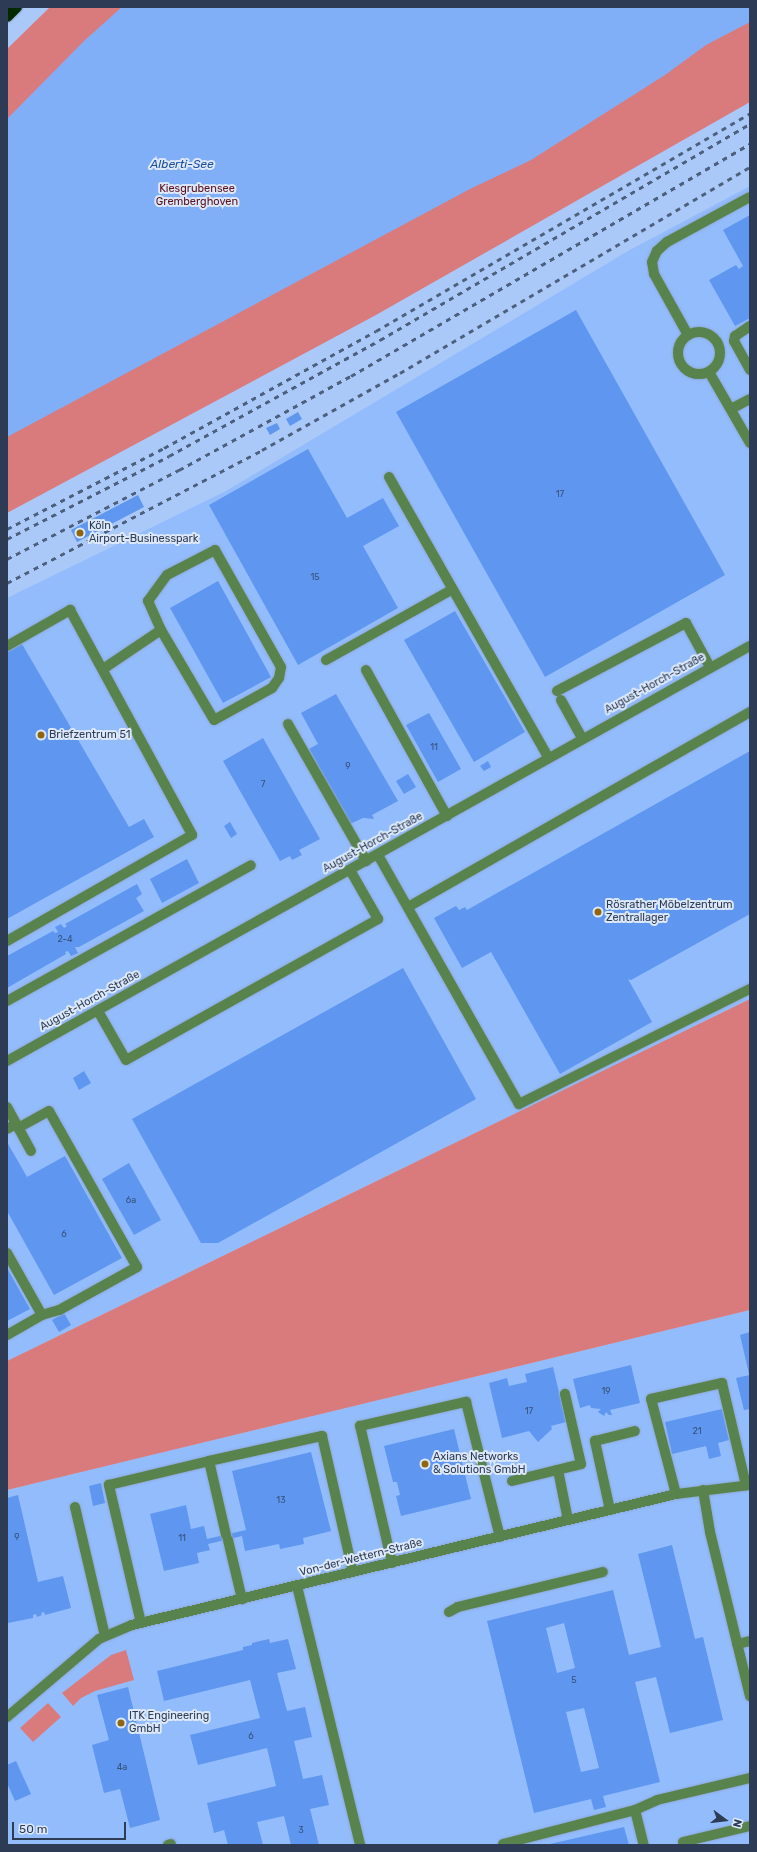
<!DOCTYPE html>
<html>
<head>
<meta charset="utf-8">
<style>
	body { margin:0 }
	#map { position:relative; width:757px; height:1852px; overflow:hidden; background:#abc9f8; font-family:Rubik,sans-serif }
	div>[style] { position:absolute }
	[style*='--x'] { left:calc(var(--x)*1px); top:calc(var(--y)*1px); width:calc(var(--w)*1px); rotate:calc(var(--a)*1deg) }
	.built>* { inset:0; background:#93bcfd }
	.green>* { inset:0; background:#d97b7d }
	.water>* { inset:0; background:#80aef7 }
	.building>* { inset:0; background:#5e96f0 }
	.roads { filter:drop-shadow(0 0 1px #8da7d1) drop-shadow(0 0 1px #8da7d1) }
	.minor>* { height:10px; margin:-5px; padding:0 5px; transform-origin:5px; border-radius:5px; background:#59834d }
	.minor>.ring { margin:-5px; padding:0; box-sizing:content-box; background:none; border:10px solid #59834d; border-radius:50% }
	.highway>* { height:12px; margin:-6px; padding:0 6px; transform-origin:6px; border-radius:6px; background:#042800 }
	.rail>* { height:3px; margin-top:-1.5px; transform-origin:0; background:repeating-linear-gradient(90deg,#4c5f7c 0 5px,transparent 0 10px) }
	.dots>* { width:11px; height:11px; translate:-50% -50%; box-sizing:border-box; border:2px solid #dde9fb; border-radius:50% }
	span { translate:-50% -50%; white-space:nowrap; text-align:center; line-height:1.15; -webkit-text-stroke:4px #dde9fb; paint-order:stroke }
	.number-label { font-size:9px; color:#39527b }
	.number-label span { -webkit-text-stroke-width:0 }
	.park-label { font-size:11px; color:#590e18 }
	.poi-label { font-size:11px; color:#2d3c54 }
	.left { translate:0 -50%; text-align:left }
	.street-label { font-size:11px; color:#2d3c54 }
	.water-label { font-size:12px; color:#194d9d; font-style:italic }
	.frame { position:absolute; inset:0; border:8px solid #2d3c54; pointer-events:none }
	.north { position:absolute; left:705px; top:1800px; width:40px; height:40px; -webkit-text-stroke:3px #dde9fb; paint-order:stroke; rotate:105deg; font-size:11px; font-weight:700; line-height:16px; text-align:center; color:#2d3c54 }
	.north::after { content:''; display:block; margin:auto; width:14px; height:18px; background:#2d3c54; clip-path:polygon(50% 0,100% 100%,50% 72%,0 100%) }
	.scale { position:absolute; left:12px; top:1822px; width:114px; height:18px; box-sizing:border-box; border:2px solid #2d3c54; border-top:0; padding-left:5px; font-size:12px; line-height:14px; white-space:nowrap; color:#2d3c54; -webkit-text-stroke:3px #dde9fb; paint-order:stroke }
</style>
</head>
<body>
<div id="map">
	<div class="built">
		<i style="clip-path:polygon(750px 186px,750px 999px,7px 1361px,7px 598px,226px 491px,628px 251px)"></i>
		<i style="clip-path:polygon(750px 1310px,750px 1845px,7px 1845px,7px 1490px)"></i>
	</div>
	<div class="green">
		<i style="clip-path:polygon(50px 7px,750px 7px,750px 102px,376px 315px,7px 513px,7px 49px)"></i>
		<i style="clip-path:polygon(750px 999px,750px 1310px,7px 1490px,7px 1361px)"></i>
		<i style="clip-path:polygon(126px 1650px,134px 1680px,95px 1691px,81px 1698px,73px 1706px,62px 1693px,111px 1655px)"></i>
		<i style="clip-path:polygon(48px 1703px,61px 1717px,33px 1742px,20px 1728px)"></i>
	</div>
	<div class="water">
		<i style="clip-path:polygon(122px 7px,750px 7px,750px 22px,706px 45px,665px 75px,531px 160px,470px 189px,7px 437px,7px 119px,85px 40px)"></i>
	</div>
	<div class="building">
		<i style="clip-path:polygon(750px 215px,750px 318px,735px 326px,709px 280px,736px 265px,739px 269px,743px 266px,723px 230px)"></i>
		<i style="clip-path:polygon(576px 310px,725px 575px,545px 677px,396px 412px)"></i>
		<i style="clip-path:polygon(298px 412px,302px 419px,290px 426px,286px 419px)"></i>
		<i style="clip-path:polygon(277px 423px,280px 429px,270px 435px,266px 428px)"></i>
		<i style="clip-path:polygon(308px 449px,347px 518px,383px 498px,399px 526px,363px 546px,398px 608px,298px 665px,209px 505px)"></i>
		<i style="clip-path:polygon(138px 495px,144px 507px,77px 542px,71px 530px)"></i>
		<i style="clip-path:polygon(218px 581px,271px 677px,223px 703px,170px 608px)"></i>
		<i style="clip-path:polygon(455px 611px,525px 732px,474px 762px,404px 640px)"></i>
		<i style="clip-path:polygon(22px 644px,129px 827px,144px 819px,154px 837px,7px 919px,7px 652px)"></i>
		<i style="clip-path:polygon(336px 694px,398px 801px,372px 815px,374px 819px,363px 818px,350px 824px,309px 749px,318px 744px,301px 713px)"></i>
		<i style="clip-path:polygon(429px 713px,461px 769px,438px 782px,406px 725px)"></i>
		<i style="clip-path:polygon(263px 738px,320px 839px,299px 850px,302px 855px,292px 860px,290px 856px,280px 861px,223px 761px)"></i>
		<i style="clip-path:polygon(750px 751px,750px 914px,631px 980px,628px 979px,652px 1022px,560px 1074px,491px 952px,462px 968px,434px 918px,456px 906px,459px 910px,465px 907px,467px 910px)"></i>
		<i style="clip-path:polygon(488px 761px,491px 767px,484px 771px,480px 766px)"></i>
		<i style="clip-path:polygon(408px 774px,416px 787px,404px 794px,396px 781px)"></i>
		<i style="clip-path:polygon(230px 822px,237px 834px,231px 838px,224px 826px)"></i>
		<i style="clip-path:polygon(187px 859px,199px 883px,162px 903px,150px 879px)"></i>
		<i style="clip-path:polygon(137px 884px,142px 894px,136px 898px,144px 911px,79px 947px,75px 947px,78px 953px,71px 956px,68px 951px,65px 952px,66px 954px,7px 988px,7px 956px,53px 931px,55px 933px,58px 932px,55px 927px,61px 924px,64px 928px,67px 926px,65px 924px)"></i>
		<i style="clip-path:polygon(403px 968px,476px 1099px,218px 1243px,201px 1243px,132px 1119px)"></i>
		<i style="clip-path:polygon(84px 1071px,91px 1083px,79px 1090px,73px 1078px)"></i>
		<i style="clip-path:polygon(7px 1142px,27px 1177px,65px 1156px,122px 1258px,54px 1295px,7px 1211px)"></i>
		<i style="clip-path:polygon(129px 1163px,161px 1220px,134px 1235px,102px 1179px)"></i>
		<i style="clip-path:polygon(7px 1268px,30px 1309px,7px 1321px)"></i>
		<i style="clip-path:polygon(64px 1313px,71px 1325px,59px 1332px,52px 1320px)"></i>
		<i style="clip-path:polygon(750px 1332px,750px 1374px,749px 1374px,740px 1335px)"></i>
		<i style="clip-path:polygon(631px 1365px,640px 1403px,610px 1410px,612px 1415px,609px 1415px,606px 1412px,604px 1416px,598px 1412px,601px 1409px,591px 1408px,590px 1405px,580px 1408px,573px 1379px)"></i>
		<i style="clip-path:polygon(553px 1367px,566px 1422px,551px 1426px,552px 1429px,538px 1442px,529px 1431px,502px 1438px,489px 1383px,507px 1378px,509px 1386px,527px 1382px,525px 1374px)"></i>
		<i style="clip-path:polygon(750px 1375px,750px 1409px,744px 1410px,736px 1378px)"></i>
		<i style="clip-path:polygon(722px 1409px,729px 1440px,718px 1443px,721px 1456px,709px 1459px,706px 1446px,672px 1454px,665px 1422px)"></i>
		<i style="clip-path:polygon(454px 1429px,471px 1499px,401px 1516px,396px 1496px,400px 1495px,397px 1482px,393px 1482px,384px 1446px)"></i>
		<i style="clip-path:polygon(311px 1452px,331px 1531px,303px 1538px,304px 1544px,280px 1549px,279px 1544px,245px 1551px,242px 1536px,208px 1544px,210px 1550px,197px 1553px,199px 1563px,164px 1571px,150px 1514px,186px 1505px,191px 1529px,204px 1526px,207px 1539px,246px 1530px,232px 1471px)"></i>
		<i style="clip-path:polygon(101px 1483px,105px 1503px,93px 1506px,89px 1486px)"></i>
		<i style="clip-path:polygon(18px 1495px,38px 1582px,63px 1576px,71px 1608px,45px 1615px,44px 1612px,41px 1613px,42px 1615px,37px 1617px,36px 1614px,33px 1615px,33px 1618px,8px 1623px,7px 1498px)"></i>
		<i style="clip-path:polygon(evenodd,672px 1545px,695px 1639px,703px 1637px,723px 1720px,670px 1733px,656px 1677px,635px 1682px,660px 1782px,603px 1796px,606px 1807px,594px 1810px,591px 1799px,534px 1813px,487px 1621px,613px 1590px,629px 1655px,661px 1647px,638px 1554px,672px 1545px,564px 1623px,575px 1668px,557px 1673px,546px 1628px,564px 1623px,672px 1545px,584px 1708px,599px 1768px,581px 1772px,566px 1712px,584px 1708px)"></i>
		<i style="clip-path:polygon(269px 1639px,270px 1643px,288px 1639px,296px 1669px,277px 1673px,287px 1711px,305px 1707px,312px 1737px,294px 1741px,303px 1779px,322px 1775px,329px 1805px,310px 1809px,319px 1845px,291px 1845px,284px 1816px,257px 1822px,263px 1845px,228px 1845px,224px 1830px,214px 1833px,207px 1803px,276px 1786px,267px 1748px,198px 1765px,190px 1735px,260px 1718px,250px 1680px,164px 1701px,157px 1671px,243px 1650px,243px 1647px,252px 1645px,252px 1643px)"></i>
		<i style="clip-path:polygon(128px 1687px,160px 1820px,130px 1828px,120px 1789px,104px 1793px,92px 1745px,109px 1740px,97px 1695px)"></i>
		<i style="clip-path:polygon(16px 1761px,31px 1794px,15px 1801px,7px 1783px,7px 1765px)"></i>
		<i style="clip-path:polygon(624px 1827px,629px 1845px,550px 1845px,550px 1844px)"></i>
	</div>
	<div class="roads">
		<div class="minor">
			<i style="--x:750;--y:326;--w:18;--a:146"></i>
			<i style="--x:735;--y:336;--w:5;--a:101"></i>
			<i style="--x:734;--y:341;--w:33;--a:61"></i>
			<i class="ring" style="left:678px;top:332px;width:32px;height:32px"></i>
			<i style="--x:688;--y:335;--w:70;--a:-119.1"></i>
			<i style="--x:654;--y:274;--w:12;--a:-99"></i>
			<i style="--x:652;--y:262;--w:12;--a:-66"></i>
			<i style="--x:657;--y:251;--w:13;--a:-42"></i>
			<i style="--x:667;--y:242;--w:94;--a:-28.5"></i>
			<i style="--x:709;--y:372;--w:82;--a:60"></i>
			<i style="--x:731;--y:409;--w:21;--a:-28"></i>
			<i style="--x:389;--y:477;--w:322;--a:60.4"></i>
			<i style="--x:215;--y:550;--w:134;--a:60.6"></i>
			<i style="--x:281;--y:667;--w:11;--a:100"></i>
			<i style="--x:279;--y:678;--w:12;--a:125"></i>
			<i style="--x:272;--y:688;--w:66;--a:151.1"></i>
			<i style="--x:214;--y:720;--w:104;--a:-120.5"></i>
			<i style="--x:161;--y:630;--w:32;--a:-114"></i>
			<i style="--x:148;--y:601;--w:32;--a:-54"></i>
			<i style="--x:167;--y:575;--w:54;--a:-27.5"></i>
			<i style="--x:7;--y:646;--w:73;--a:-29.7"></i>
			<i style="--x:70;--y:610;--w:256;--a:61.5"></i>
			<i style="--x:192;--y:835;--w:213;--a:150.2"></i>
			<i style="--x:326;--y:660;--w:145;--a:-29.2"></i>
			<i style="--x:103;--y:669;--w:70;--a:-33.9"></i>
			<i style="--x:366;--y:670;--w:167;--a:61"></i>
			<i style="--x:557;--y:691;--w:146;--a:-27.8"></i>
			<i style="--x:686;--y:623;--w:50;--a:61.4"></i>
			<i style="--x:561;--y:700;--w:43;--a:61.1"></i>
			<i style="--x:288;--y:724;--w:158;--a:60.3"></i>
			<i style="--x:378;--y:855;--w:286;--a:60.5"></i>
			<i style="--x:519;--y:1104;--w:258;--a:-26.5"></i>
			<i style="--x:408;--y:907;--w:394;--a:-29.7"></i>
			<i style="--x:7;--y:1001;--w:279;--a:-29.1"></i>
			<i style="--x:98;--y:1011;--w:56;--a:60.3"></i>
			<i style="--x:126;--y:1060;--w:289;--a:-29.2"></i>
			<i style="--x:378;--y:919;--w:56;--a:-119.7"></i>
			<i style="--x:7;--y:1061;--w:851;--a:-29.19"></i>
			<i style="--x:7;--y:1107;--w:50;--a:61.4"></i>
			<i style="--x:18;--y:1128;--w:35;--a:-29"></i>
			<i style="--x:49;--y:1111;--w:179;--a:60.6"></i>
			<i style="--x:137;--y:1267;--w:89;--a:151.1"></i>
			<i style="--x:59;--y:1310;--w:18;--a:164"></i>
			<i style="--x:7;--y:1129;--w:10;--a:-29"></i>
			<i style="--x:7;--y:1253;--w:71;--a:60.6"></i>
			<i style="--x:42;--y:1315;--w:40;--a:150.3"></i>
			<i style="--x:558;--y:1470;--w:51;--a:78.7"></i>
			<i style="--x:512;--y:1481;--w:71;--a:-13.8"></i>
			<i style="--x:581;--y:1464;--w:72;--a:-102.9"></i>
			<i style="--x:703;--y:1490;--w:43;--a:80.5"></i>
			<i style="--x:710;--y:1532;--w:169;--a:76.3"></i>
			<i style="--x:676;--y:1494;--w:98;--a:-104.7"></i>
			<i style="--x:651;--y:1399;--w:73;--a:-12.7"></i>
			<i style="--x:722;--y:1383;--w:105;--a:76.8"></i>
			<i style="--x:75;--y:1507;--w:132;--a:76.9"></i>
			<i style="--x:610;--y:1510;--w:71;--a:-102.3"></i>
			<i style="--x:595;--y:1441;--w:41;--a:-14"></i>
			<i style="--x:226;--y:1535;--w:76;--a:-102.9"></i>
			<i style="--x:209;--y:1461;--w:116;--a:-12.5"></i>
			<i style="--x:322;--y:1436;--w:139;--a:77.2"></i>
			<i style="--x:228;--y:1540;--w:61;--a:76.7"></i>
			<i style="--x:392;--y:1563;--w:141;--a:-103.1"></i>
			<i style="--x:360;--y:1426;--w:109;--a:-12.8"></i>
			<i style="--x:466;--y:1402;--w:139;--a:75.9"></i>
			<i style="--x:297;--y:1586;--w:267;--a:76.3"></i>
			<i style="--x:449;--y:1612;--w:10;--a:-29"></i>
			<i style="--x:458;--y:1607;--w:149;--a:-13.6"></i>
			<i style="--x:141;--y:1623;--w:142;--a:-103.1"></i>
			<i style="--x:109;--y:1485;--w:103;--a:-13.5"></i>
			<i style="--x:737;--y:1644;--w:13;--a:-13"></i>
			<i style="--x:7;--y:1717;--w:121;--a:-40.3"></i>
			<i style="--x:99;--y:1639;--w:36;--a:-23"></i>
			<i style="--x:132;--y:1625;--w:560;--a:-13.54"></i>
			<i style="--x:676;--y:1494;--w:75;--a:-6.9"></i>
			<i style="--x:635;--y:1810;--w:36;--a:76"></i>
			<i style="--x:683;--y:1842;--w:69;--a:-13.4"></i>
			<i style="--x:503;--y:1844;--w:136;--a:-14.4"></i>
			<i style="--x:635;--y:1810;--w:24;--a:-24"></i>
			<i style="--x:657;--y:1800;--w:96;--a:-13.3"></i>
			<i style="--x:168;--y:1845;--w:3;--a:-18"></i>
		</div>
		<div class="highway">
			<i style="--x:7;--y:16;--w:13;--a:-45"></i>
		</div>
	</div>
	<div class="rail">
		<i style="--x:7;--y:529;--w:177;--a:-27.3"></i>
		<i style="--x:164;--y:448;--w:242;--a:-28.9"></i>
		<i style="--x:376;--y:331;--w:433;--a:-30.2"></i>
		<i style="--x:7;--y:539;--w:182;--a:-27.1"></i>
		<i style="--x:169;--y:456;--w:241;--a:-28.8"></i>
		<i style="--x:380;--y:340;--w:428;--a:-30.3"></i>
		<i style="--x:7;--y:559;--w:194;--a:-27.4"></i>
		<i style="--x:179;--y:470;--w:196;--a:-28.7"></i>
		<i style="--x:351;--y:376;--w:462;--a:-30.2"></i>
		<i style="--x:7;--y:583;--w:288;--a:-27.5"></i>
		<i style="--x:262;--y:450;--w:158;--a:-29.2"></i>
		<i style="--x:400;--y:373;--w:406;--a:-30.5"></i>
	</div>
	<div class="dots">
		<i style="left:80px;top:533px;background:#90660d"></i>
		<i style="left:41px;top:735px;background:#90660d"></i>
		<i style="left:598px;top:912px;background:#90660d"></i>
		<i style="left:425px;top:1464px;background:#90660d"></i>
		<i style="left:121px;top:1723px;background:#90660d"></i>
	</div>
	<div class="number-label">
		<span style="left:560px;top:494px">17</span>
		<span style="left:315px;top:577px">15</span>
		<span style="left:434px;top:747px">11</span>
		<span style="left:348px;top:766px">9</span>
		<span style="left:263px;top:784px">7</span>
		<span style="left:65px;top:939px">2-4</span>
		<span style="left:131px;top:1200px">6a</span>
		<span style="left:64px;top:1234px">6</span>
		<span style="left:606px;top:1391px">19</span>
		<span style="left:529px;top:1411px">17</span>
		<span style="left:697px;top:1431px">21</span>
		<span style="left:281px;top:1500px">13</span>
		<span style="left:17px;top:1537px">9</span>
		<span style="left:182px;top:1538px">11</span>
		<span style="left:574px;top:1680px">5</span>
		<span style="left:251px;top:1736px">6</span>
		<span style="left:122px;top:1767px">4a</span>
		<span style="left:301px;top:1830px">3</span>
	</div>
	<div class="park-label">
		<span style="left:197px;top:196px">Kiesgrubensee<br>Gremberghoven</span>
	</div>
	<div class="poi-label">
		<span class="left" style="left:89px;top:533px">Köln<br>Airport-Businesspark</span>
		<span class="left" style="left:49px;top:735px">Briefzentrum 51</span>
		<span class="left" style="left:606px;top:912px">Rösrather Möbelzentrum<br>Zentrallager</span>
		<span class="left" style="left:433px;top:1464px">Axians Networks<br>&amp; Solutions GmbH</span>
		<span class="left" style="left:129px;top:1723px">ITK Engineering<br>GmbH</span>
	</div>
	<div class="street-label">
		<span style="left:655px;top:684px;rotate:-29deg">August-Horch-Straße</span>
		<span style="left:373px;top:843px;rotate:-29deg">August-Horch-Straße</span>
		<span style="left:90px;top:1001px;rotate:-29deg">August-Horch-Straße</span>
		<span style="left:361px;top:1558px;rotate:-14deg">Von-der-Wettern-Straße</span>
	</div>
	<div class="water-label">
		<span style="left:182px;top:165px">Alberti-See</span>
	</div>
	<div class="frame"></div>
	<div class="north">N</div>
	<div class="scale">50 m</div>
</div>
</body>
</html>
